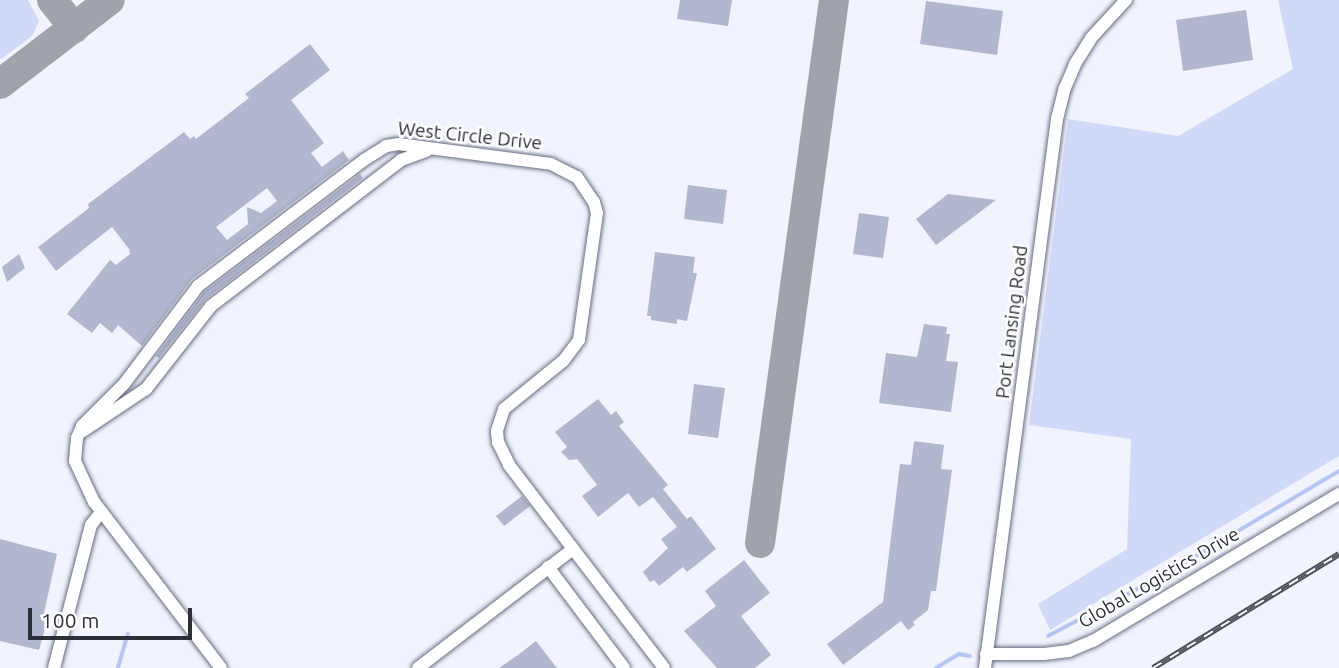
<!DOCTYPE html>
<html>
<head>
<meta charset="utf-8">
<style>
	body { margin:0 }
	#map { position:relative; width:1339px; height:668px; overflow:hidden; background:#f1f4fe; font-family:Ubuntu,sans-serif }
	div>[style] { position:absolute }
	[style*='--x'] { left:calc(var(--x)*1px); top:calc(var(--y)*1px); width:calc(var(--w)*1px); rotate:calc(var(--a)*1deg) }
	.green>* { inset:0; background:#d0d9f8 }
	.stream>* { height:3.5px; margin:-1.75px; padding:0 1.75px; transform-origin:1.75px; border-radius:1.75px; background:#b7c5f6 }
	.taxiway>* { height:30px; margin:-15px; padding:0 15px; transform-origin:15px; border-radius:15px; background:#a0a3ac }
	.building>* { inset:0; background:#b1b7ce }
	.roads { filter:drop-shadow(0 0 2px #676d81) drop-shadow(0 0 2px #676d81) }
	.street>* { height:12px; margin:-6px; padding:0 6px; transform-origin:6px; border-radius:6px; background:#fff }
	.rail>* { height:6px; margin-top:-3px; transform-origin:0; background:repeating-linear-gradient(90deg,#fff 0 10px,#4f525b 0 20px); box-sizing:border-box; border-block:2px solid #4f525b }
	span { translate:-50% -50%; white-space:nowrap; text-align:center; line-height:1.15; -webkit-text-stroke:5px #fff; paint-order:stroke }
	.street-label { font-size:19px; color:#2d3039 }
	.scale { position:absolute; left:28px; top:608px; width:164px; height:32px; box-sizing:border-box; border:4px solid #2d3039; border-top:0; padding-left:9px; font-size:21px; line-height:24px; white-space:nowrap; color:#2d3039; -webkit-text-stroke:5px #fff; paint-order:stroke }
</style>
</head>
<body>
<div id="map">
	<div class="green">
		<i style="clip-path:polygon(0 0,28px 0,39px 21px,32px 36px,0 60px)"></i>
		<i style="clip-path:polygon(1278px 0,1339px 0,1339px 456px,1050px 630px,1038px 604px,1127px 549px,1131px 439px,1029px 425px,1068px 119px,1178px 136px,1293px 69px)"></i>
	</div>
	<div class="stream">
		<i style="--x:1048;--y:636;--w:131;--a:-27.7"></i>
		<i style="--x:1164;--y:575;--w:204;--a:-30.7"></i>
		<i style="--x:118;--y:668;--w:35;--a:-74"></i>
		<i style="--x:936;--y:668;--w:27;--a:-31"></i>
		<i style="--x:959;--y:654;--w:11;--a:10"></i>
	</div>
	<div class="taxiway">
		<i style="--x:52;--y:0;--w:36;--a:52"></i>
		<i style="--x:0;--y:84;--w:138;--a:-37.4"></i>
		<i style="--x:760;--y:543;--w:548;--a:-82.24"></i>
	</div>
	<div class="building">
		<i style="clip-path:polygon(680px 0,732px 0,728px 26px,677px 19px)"></i>
		<i style="clip-path:polygon(926px 1px,1003px 11px,997px 55px,920px 44px)"></i>
		<i style="clip-path:polygon(1246px 10px,1253px 60px,1183px 71px,1176px 20px)"></i>
		<i style="clip-path:polygon(evenodd,310px 44px,330px 70px,291px 100px,324px 143px,311px 153px,322px 167px,343px 151px,349px 160px,192px 279px,142px 346px,118px 325px,112px 333px,100px 323px,92px 333px,67px 314px,110px 260px,116px 265px,130px 254px,129px 249px,112px 227px,56px 271px,38px 247px,89px 208px,88px 204px,184px 132px,190px 139px,194px 136px,196px 139px,249px 98px,245px 94px,310px 44px,267px 188px,277px 201px,261px 213px,247px 207px,248px 224px,227px 240px,216px 227px,267px 188px)"></i>
		<i style="clip-path:polygon(360px 174px,363px 178px,206px 299px,159px 358px,156px 356px,204px 292px)"></i>
		<i style="clip-path:polygon(688px 185px,727px 190px,723px 224px,684px 219px)"></i>
		<i style="clip-path:polygon(948px 194px,996px 200px,936px 245px,916px 219px)"></i>
		<i style="clip-path:polygon(859px 213px,889px 217px,883px 258px,853px 254px)"></i>
		<i style="clip-path:polygon(655px 252px,695px 257px,693px 273px,697px 273px,687px 321px,677px 319px,677px 324px,651px 320px,651px 316px,647px 316px)"></i>
		<i style="clip-path:polygon(19px 254px,25px 268px,7px 282px,2px 267px)"></i>
		<i style="clip-path:polygon(924px 324px,947px 327px,946px 334px,950px 334px,946px 361px,958px 362px,951px 412px,879px 403px,886px 353px,917px 357px)"></i>
		<i style="clip-path:polygon(694px 384px,725px 388px,718px 438px,688px 434px)"></i>
		<i style="clip-path:polygon(598px 399px,611px 415px,616px 411px,624px 422px,619px 426px,668px 485px,663px 489px,687px 519px,691px 516px,716px 549px,687px 572px,683px 567px,659px 586px,654px 580px,650px 582px,643px 572px,668px 548px,661px 539px,677px 527px,653px 497px,639px 507px,628px 493px,598px 517px,582px 496px,597px 485px,577px 459px,569px 460px,561px 452px,567px 447px,555px 432px)"></i>
		<i style="clip-path:polygon(914px 441px,944px 445px,941px 469px,952px 470px,936px 591px,931px 591px,928px 610px,913px 622px,915px 625px,908px 630px,901px 621px,843px 665px,827px 644px,883px 602px,900px 464px,911px 465px)"></i>
		<i style="clip-path:polygon(522px 496px,530px 506px,504px 526px,496px 516px)"></i>
		<i style="clip-path:polygon(0 539px,57px 554px,44px 613px,49px 614px,39px 650px,0 641px)"></i>
		<i style="clip-path:polygon(744px 560px,770px 593px,741px 616px,771px 655px,755px 668px,717px 668px,684px 631px,716px 606px,705px 591px)"></i>
		<i style="clip-path:polygon(536px 641px,557px 668px,499px 668px,518px 655px)"></i>
	</div>
	<div class="roads">
		<div class="street">
			<i style="--x:83;--y:431;--w:76;--a:-33.7"></i>
			<i style="--x:146;--y:389;--w:105;--a:-51.9"></i>
			<i style="--x:211;--y:306;--w:240;--a:-37.5"></i>
			<i style="--x:401;--y:160;--w:27;--a:-20"></i>
			<i style="--x:548;--y:567;--w:126;--a:53"></i>
			<i style="--x:986;--y:654;--w:58;--a:0"></i>
			<i style="--x:1044;--y:654;--w:25;--a:-7"></i>
			<i style="--x:1069;--y:651;--w:26;--a:-23"></i>
			<i style="--x:1093;--y:641;--w:287;--a:-30.9"></i>
			<i style="--x:54;--y:668;--w:148;--a:-75.5"></i>
			<i style="--x:91;--y:525;--w:16;--a:-52"></i>
			<i style="--x:221;--y:668;--w:209;--a:-127.4"></i>
			<i style="--x:94;--y:502;--w:45;--a:-114.9"></i>
			<i style="--x:75;--y:461;--w:23;--a:-85"></i>
			<i style="--x:77;--y:438;--w:13;--a:-67"></i>
			<i style="--x:82;--y:426;--w:59;--a:-45"></i>
			<i style="--x:124;--y:384;--w:123;--a:-52.9"></i>
			<i style="--x:198;--y:286;--w:208;--a:-37.2"></i>
			<i style="--x:364;--y:160;--w:26;--a:-32"></i>
			<i style="--x:386;--y:146;--w:12;--a:-9"></i>
			<i style="--x:398;--y:144;--w:154;--a:7.4"></i>
			<i style="--x:551;--y:164;--w:29;--a:27"></i>
			<i style="--x:577;--y:177;--w:30;--a:56"></i>
			<i style="--x:594;--y:202;--w:11;--a:75"></i>
			<i style="--x:597;--y:213;--w:128;--a:98.1"></i>
			<i style="--x:579;--y:340;--w:26;--a:127"></i>
			<i style="--x:563;--y:361;--w:76;--a:140.9"></i>
			<i style="--x:504;--y:409;--w:23;--a:108"></i>
			<i style="--x:497;--y:431;--w:11;--a:85"></i>
			<i style="--x:498;--y:442;--w:25;--a:64"></i>
			<i style="--x:509;--y:465;--w:255;--a:52.6"></i>
			<i style="--x:418;--y:668;--w:195;--a:-37.5"></i>
			<i style="--x:985;--y:668;--w:554;--a:-82.53"></i>
			<i style="--x:1057;--y:119;--w:32;--a:-76"></i>
			<i style="--x:1065;--y:88;--w:26;--a:-67"></i>
			<i style="--x:1075;--y:64;--w:31;--a:-58"></i>
			<i style="--x:1091;--y:38;--w:52;--a:-47.4"></i>
		</div>
	</div>
	<div class="rail">
		<i style="--x:1153;--y:668;--w:218;--a:-31.5"></i>
	</div>
	<div class="street-label">
		<span style="left:470px;top:136px;rotate:6deg">West Circle Drive</span>
		<span style="left:1012px;top:322px;rotate:-83deg">Port Lansing Road</span>
		<span style="left:1159px;top:578px;rotate:-30deg">Global Logistics Drive</span>
	</div>
	<div class="scale">100 m</div>
</div>
</body>
</html>
